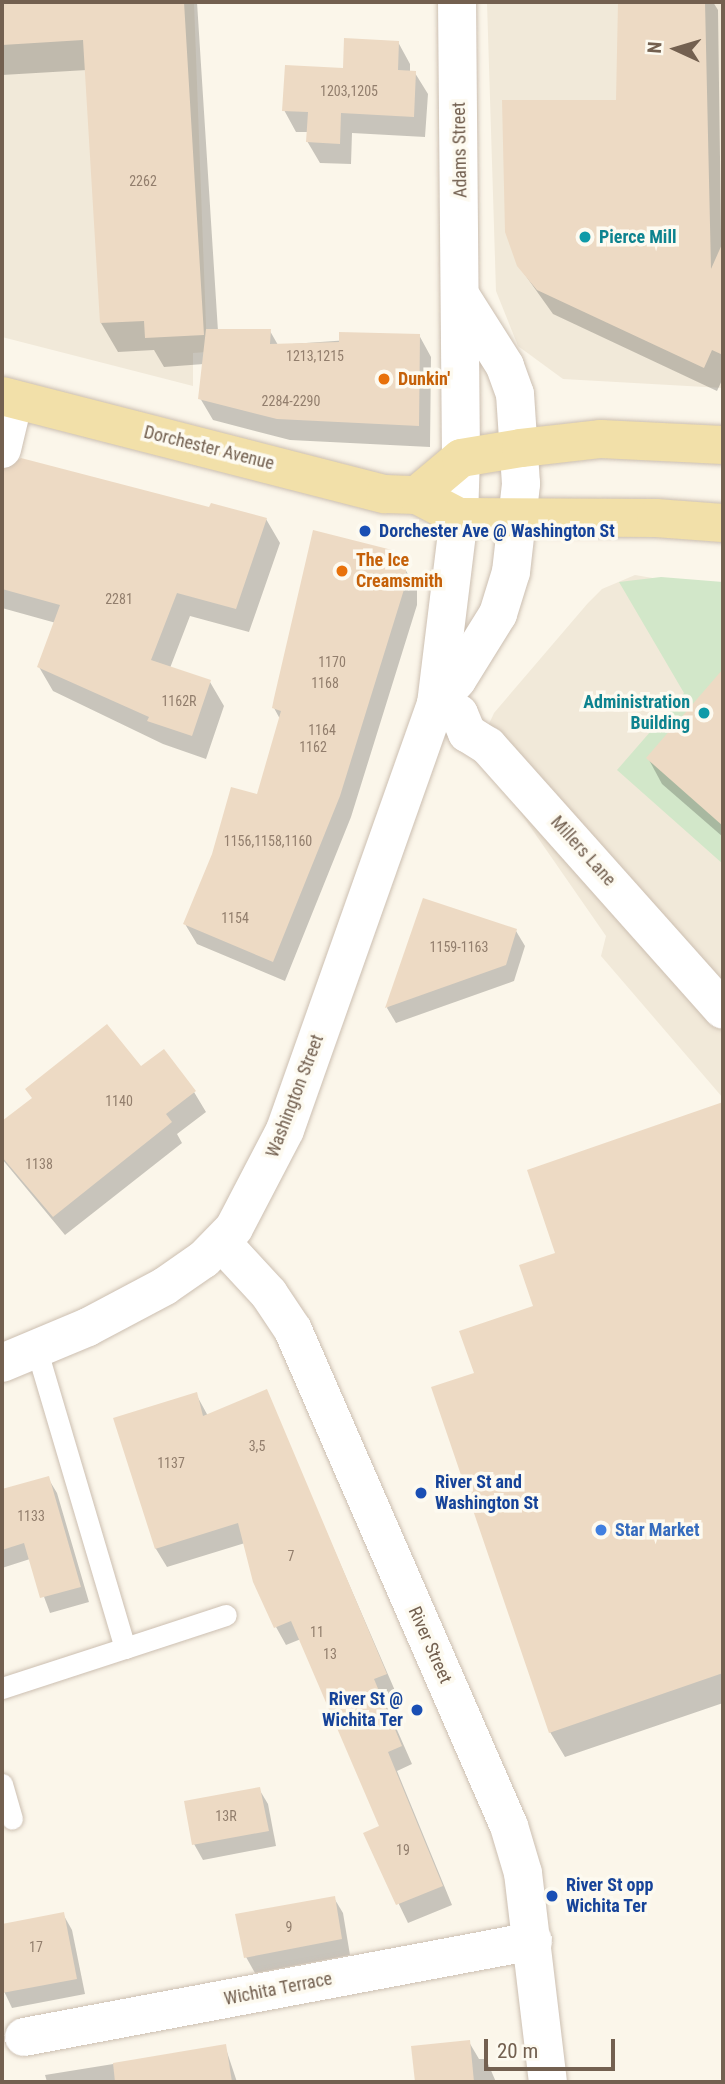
<!DOCTYPE html>
<html>
<head>
<meta charset="utf-8">
<style>
	body { margin:0 }
	#map { position:relative; width:725px; height:2084px; overflow:hidden; background:#fbf6ea; font-family:"Roboto Condensed",sans-serif }
	div>[style] { position:absolute }
	[style*='--x'] { left:calc(var(--x)*1px); top:calc(var(--y)*1px); width:calc(var(--w)*1px); rotate:calc(var(--a)*1deg) }
	.residential>* { inset:0; background:#f1e9d9 }
	.green>* { inset:0; background:#d2e7c9 }
	.shadow>* { inset:0; background:#0003 }
	.building>* { inset:0; background:#eddac4 }
	.roads { filter:drop-shadow(0 0 2px #ccbfb1) drop-shadow(0 0 2px #ccbfb1) }
	.lane>* { height:21px; margin:-10.5px; padding:0 10.5px; transform-origin:10.5px; border-radius:10.5px; background:#fff }
	.street>* { height:38px; margin:-19px; padding:0 19px; transform-origin:19px; border-radius:19px; background:#fff }
	.secondary>* { height:38px; margin:-19px; padding:0 19px; transform-origin:19px; border-radius:19px; background:#fff }
	.primary>* { height:38px; margin:-19px; padding:0 19px; transform-origin:19px; border-radius:19px; background:#f2e0a9 }
	.dots>* { width:19px; height:19px; translate:-50% -50%; box-sizing:border-box; border:4px solid #fdfaf0; border-radius:50% }
	span { translate:-50% -50%; white-space:nowrap; text-align:center; line-height:1.15; -webkit-text-stroke:7px #fdfaf0; paint-order:stroke }
	.number-label { font-size:14px; color:#927e6d }
	.number-label span { -webkit-text-stroke-width:0 }
	.street-label { font-size:18px; color:#736050 }
	.culture-label { font-size:18px; color:#0d838f; font-weight:700 }
	.left { translate:0 -50%; text-align:left }
	.right { translate:-100% -50%; text-align:right }
	.food-label { font-size:18px; color:#c56008; font-weight:700 }
	.transit-label { font-size:18px; color:#164399; font-weight:700 }
	.shop-label { font-size:18px; color:#366cbe; font-weight:700 }
	.frame { position:absolute; inset:0; border:4px solid #736050; pointer-events:none }
	.north { position:absolute; left:641px; top:14px; width:70px; height:70px; -webkit-text-stroke:5px #fdfaf0; paint-order:stroke; rotate:274deg; font-size:19px; font-weight:700; line-height:28px; text-align:center; color:#736050 }
	.north::after { content:''; display:block; margin:auto; width:24px; height:32px; background:#736050; clip-path:polygon(50% 0,100% 100%,50% 72%,0 100%) }
	.scale { position:absolute; left:484px; top:2039px; width:131px; height:32px; box-sizing:border-box; border:4px solid #736050; border-top:0; padding-left:9px; font-size:21px; line-height:24px; white-space:nowrap; color:#736050; -webkit-text-stroke:5px #fdfaf0; paint-order:stroke }
</style>
</head>
<body>
<div id="map">
	<div class="residential">
		<i style="clip-path:polygon(2px 2px,194px 2px,207px 352px,193px 353px,193px 386px,2px 337px)"></i>
		<i style="clip-path:polygon(487px 2px,723px 2px,723px 388px,563px 379px,518px 346px,496px 291px)"></i>
		<i style="clip-path:polygon(635px 575px,723px 590px,723px 1098px,601px 956px,606px 936px,477px 750px,494px 713px,588px 603px,602px 589px)"></i>
	</div>
	<div class="green">
		<i style="clip-path:polygon(661px 577px,723px 582px,723px 864px,617px 770px,684px 693px,619px 582px)"></i>
	</div>
	<div class="shadow">
		<i style="clip-path:polygon(2px 2px,197px 2px,218px 331px,270px 331px,278px 345px,419px 335px,431px 357px,430px 447px,290px 440px,213px 420px,200px 398px,204px 364px,164px 367px,154px 350px,118px 352px,101px 323px,87px 70px,2px 75px)"></i>
		<i style="clip-path:polygon(620px 2px,713px 2px,718px 10px,723px 378px,717px 391px,553px 314px,518px 265px,618px 102px)"></i>
		<i style="clip-path:polygon(398px 42px,410px 64px,410px 73px,415px 73px,428px 94px,425px 137px,352px 133px,351px 164px,320px 163px,307px 141px,308px 132px,296px 132px,284px 110px,344px 70px)"></i>
		<i style="clip-path:polygon(2px 472px,266px 519px,280px 543px,249px 632px,190px 616px,170px 668px,210px 682px,224px 706px,206px 759px,163px 744px,53px 691px,39px 667px,56px 623px,2px 608px)"></i>
		<i style="clip-path:polygon(405px 569px,417px 590px,417px 605px,351px 817px,285px 981px,197px 944px,185px 924px,258px 796px,280px 719px,274px 708px)"></i>
		<i style="clip-path:polygon(723px 671px,723px 837px,662px 784px,648px 758px)"></i>
		<i style="clip-path:polygon(424px 901px,516px 931px,525px 946px,514px 981px,396px 1023px,387px 1008px)"></i>
		<i style="clip-path:polygon(141px 1069px,194px 1092px,206px 1112px,177px 1134px,182px 1143px,65px 1235px,2px 1159px,2px 1123px,33px 1099px)"></i>
		<i style="clip-path:polygon(723px 1104px,723px 1703px,565px 1757px,550px 1732px,476px 1374px,535px 1307px,557px 1254px,529px 1171px)"></i>
		<i style="clip-path:polygon(266px 1392px,396px 1693px,383px 1698px,412px 1764px,397px 1771px,452px 1905px,408px 1923px,365px 1834px,382px 1827px,301px 1639px,286px 1645px,276px 1627px,245px 1543px,167px 1567px,156px 1549px,115px 1419px,196px 1394px,208px 1416px)"></i>
		<i style="clip-path:polygon(48px 1478px,57px 1493px,89px 1602px,50px 1613px,30px 1559px,2px 1568px,2px 1491px)"></i>
		<i style="clip-path:polygon(259px 1789px,268px 1804px,276px 1846px,203px 1860px,194px 1844px)"></i>
		<i style="clip-path:polygon(334px 1898px,343px 1913px,350px 1955px,255px 1973px,246px 1957px)"></i>
		<i style="clip-path:polygon(63px 1914px,72px 1930px,85px 1994px,12px 2008px,2px 1987px,2px 1926px)"></i>
		<i style="clip-path:polygon(469px 2042px,479px 2059px,486px 2059px,496px 2082px,416px 2082px,413px 2048px)"></i>
		<i style="clip-path:polygon(225px 2046px,237px 2082px,47px 2082px,45px 2075px)"></i>
	</div>
	<div class="building">
		<i style="clip-path:polygon(2px 2px,184px 2px,204px 335px,145px 338px,144px 321px,100px 323px,83px 40px,2px 45px)"></i>
		<i style="clip-path:polygon(618px 2px,705px 2px,711px 269px,723px 242px,723px 355px,712px 350px,704px 368px,537px 290px,517px 266px,505px 232px,502px 100px,616px 100px)"></i>
		<i style="clip-path:polygon(344px 38px,399px 41px,398px 70px,416px 71px,414px 117px,341px 113px,340px 144px,306px 142px,308px 112px,282px 111px,285px 65px,343px 68px)"></i>
		<i style="clip-path:polygon(206px 329px,271px 329px,270px 344px,339px 342px,339px 332px,420px 334px,419px 426px,277px 419px,198px 399px)"></i>
		<i style="clip-path:polygon(21px 458px,209px 507px,211px 503px,267px 518px,236px 609px,177px 593px,151px 660px,211px 680px,192px 736px,147px 721px,149px 717px,37px 667px,60px 605px,2px 589px,2px 470px)"></i>
		<i style="clip-path:polygon(313px 530px,392px 550px,406px 568px,406px 583px,340px 796px,273px 962px,183px 924px,212px 854px,231px 787px,257px 794px,281px 711px,272px 708px,274px 698px)"></i>
		<i style="clip-path:polygon(723px 669px,723px 826px,646px 758px)"></i>
		<i style="clip-path:polygon(423px 898px,517px 929px,506px 965px,385px 1008px)"></i>
		<i style="clip-path:polygon(107px 1024px,141px 1066px,164px 1049px,196px 1091px,166px 1114px,172px 1122px,53px 1217px,2px 1157px,2px 1121px,32px 1098px,25px 1089px)"></i>
		<i style="clip-path:polygon(723px 1102px,723px 1673px,549px 1733px,431px 1387px,474px 1373px,459px 1331px,533px 1306px,519px 1265px,555px 1253px,527px 1170px)"></i>
		<i style="clip-path:polygon(267px 1389px,387px 1674px,374px 1679px,402px 1746px,388px 1752px,443px 1886px,396px 1905px,363px 1833px,379px 1826px,291px 1621px,274px 1628px,253px 1582px,238px 1523px,155px 1549px,113px 1418px,197px 1392px,203px 1416px)"></i>
		<i style="clip-path:polygon(49px 1476px,81px 1587px,40px 1598px,24px 1543px,2px 1550px,2px 1489px)"></i>
		<i style="clip-path:polygon(260px 1787px,269px 1831px,192px 1845px,184px 1801px)"></i>
		<i style="clip-path:polygon(335px 1896px,342px 1939px,244px 1958px,235px 1914px)"></i>
		<i style="clip-path:polygon(64px 1912px,77px 1979px,2px 1993px,2px 1924px)"></i>
		<i style="clip-path:polygon(470px 2040px,474px 2082px,415px 2082px,411px 2046px)"></i>
		<i style="clip-path:polygon(226px 2044px,232px 2082px,115px 2082px,113px 2063px)"></i>
	</div>
	<div class="roads">
		<div class="lane">
			<i style="--x:125;--y:1648;--w:106;--a:-18.1"></i>
			<i style="--x:2;--y:1688;--w:129;--a:-18"></i>
			<i style="--x:125;--y:1648;--w:310;--a:-106.5"></i>
			<i style="--x:2;--y:1784;--w:36;--a:74"></i>
		</div>
		<div class="street">
			<i style="--x:2;--y:449;--w:51;--a:-76.5"></i>
			<i style="--x:436;--y:704;--w:25;--a:23"></i>
			<i style="--x:459;--y:714;--w:21;--a:67"></i>
			<i style="--x:467;--y:733;--w:25;--a:32"></i>
			<i style="--x:488;--y:746;--w:353;--a:48.3"></i>
			<i style="--x:24;--y:2037;--w:518;--a:-10.68"></i>
		</div>
		<div class="secondary">
			<i style="--x:436;--y:704;--w:32;--a:-49"></i>
			<i style="--x:457;--y:680;--w:78;--a:-58.2"></i>
			<i style="--x:498;--y:614;--w:44;--a:-72.8"></i>
			<i style="--x:511;--y:572;--w:89;--a:-83.5"></i>
			<i style="--x:521;--y:484;--w:90;--a:-93.8"></i>
			<i style="--x:515;--y:394;--w:30;--a:-110"></i>
			<i style="--x:505;--y:366;--w:80;--a:-122.3"></i>
			<i style="--x:222;--y:1243;--w:69;--a:47.3"></i>
			<i style="--x:269;--y:1294;--w:43;--a:56.3"></i>
			<i style="--x:293;--y:1330;--w:541;--a:66.47"></i>
			<i style="--x:509;--y:1826;--w:49;--a:73.4"></i>
			<i style="--x:523;--y:1873;--w:210;--a:83.2"></i>
			<i style="--x:2;--y:1363;--w:93;--a:-22.7"></i>
			<i style="--x:88;--y:1327;--w:87;--a:-28"></i>
			<i style="--x:165;--y:1286;--w:47;--a:-34.7"></i>
			<i style="--x:204;--y:1259;--w:43;--a:-45.9"></i>
			<i style="--x:234;--y:1228;--w:110;--a:-62.5"></i>
			<i style="--x:285;--y:1130;--w:452;--a:-70.5"></i>
			<i style="--x:436;--y:704;--w:188;--a:-83"></i>
			<i style="--x:459;--y:517;--w:59;--a:-88.1"></i>
			<i style="--x:461;--y:458;--w:456;--a:-90.5"></i>
		</div>
		<div class="primary">
			<i style="--x:2;--y:396;--w:395;--a:14.4"></i>
			<i style="--x:385;--y:494;--w:32;--a:2"></i>
			<i style="--x:417;--y:495;--w:47;--a:27.6"></i>
			<i style="--x:459;--y:517;--w:197;--a:0.3"></i>
			<i style="--x:656;--y:518;--w:67;--a:4.3"></i>
			<i style="--x:417;--y:495;--w:57;--a:-40.1"></i>
			<i style="--x:461;--y:458;--w:61;--a:-9.5"></i>
			<i style="--x:521;--y:448;--w:81;--a:-6.4"></i>
			<i style="--x:601;--y:439;--w:122;--a:2.8"></i>
		</div>
	</div>
	<div class="dots">
		<i style="left:585px;top:237px;background:#0f9aa8"></i>
		<i style="left:384px;top:379px;background:#e8710a"></i>
		<i style="left:365px;top:531px;background:#1a4fb4"></i>
		<i style="left:342px;top:571px;background:#e8710a"></i>
		<i style="left:704px;top:713px;background:#0f9aa8"></i>
		<i style="left:421px;top:1493px;background:#1a4fb4"></i>
		<i style="left:601px;top:1530px;background:#3f7fe0"></i>
		<i style="left:417px;top:1710px;background:#1a4fb4"></i>
		<i style="left:552px;top:1896px;background:#1a4fb4"></i>
	</div>
	<div class="number-label">
		<span style="left:349px;top:91px">1203,1205</span>
		<span style="left:143px;top:181px">2262</span>
		<span style="left:315px;top:356px">1213,1215</span>
		<span style="left:291px;top:401px">2284-2290</span>
		<span style="left:119px;top:599px">2281</span>
		<span style="left:332px;top:662px">1170</span>
		<span style="left:325px;top:683px">1168</span>
		<span style="left:179px;top:701px">1162R</span>
		<span style="left:322px;top:730px">1164</span>
		<span style="left:313px;top:747px">1162</span>
		<span style="left:268px;top:841px">1156,1158,1160</span>
		<span style="left:235px;top:918px">1154</span>
		<span style="left:459px;top:947px">1159-1163</span>
		<span style="left:119px;top:1101px">1140</span>
		<span style="left:39px;top:1164px">1138</span>
		<span style="left:257px;top:1446px">3,5</span>
		<span style="left:171px;top:1463px">1137</span>
		<span style="left:31px;top:1516px">1133</span>
		<span style="left:291px;top:1556px">7</span>
		<span style="left:317px;top:1632px">11</span>
		<span style="left:330px;top:1654px">13</span>
		<span style="left:226px;top:1816px">13R</span>
		<span style="left:403px;top:1850px">19</span>
		<span style="left:289px;top:1927px">9</span>
		<span style="left:36px;top:1947px">17</span>
	</div>
	<div class="street-label">
		<span style="left:460px;top:150px;rotate:-91deg">Adams Street</span>
		<span style="left:209px;top:448px;rotate:14deg">Dorchester Avenue</span>
		<span style="left:583px;top:851px;rotate:48deg">Millers Lane</span>
		<span style="left:295px;top:1096px;rotate:-69deg">Washington Street</span>
		<span style="left:430px;top:1645px;rotate:66deg">River Street</span>
		<span style="left:278px;top:1989px;rotate:-11deg">Wichita Terrace</span>
	</div>
	<div class="culture-label">
		<span class="left" style="left:599px;top:237px">Pierce Mill</span>
		<span class="right" style="left:690px;top:713px">Administration<br>Building</span>
	</div>
	<div class="food-label">
		<span class="left" style="left:398px;top:379px">Dunkin'</span>
		<span class="left" style="left:356px;top:571px">The Ice<br>Creamsmith</span>
	</div>
	<div class="transit-label">
		<span class="left" style="left:379px;top:531px">Dorchester Ave @ Washington St</span>
		<span class="left" style="left:435px;top:1493px">River St and<br>Washington St</span>
		<span class="right" style="left:403px;top:1710px">River St @<br>Wichita Ter</span>
		<span class="left" style="left:566px;top:1896px">River St opp<br>Wichita Ter</span>
	</div>
	<div class="shop-label">
		<span class="left" style="left:615px;top:1530px">Star Market</span>
	</div>
	<div class="frame"></div>
	<div class="north">N</div>
	<div class="scale">20 m</div>
</div>
</body>
</html>
